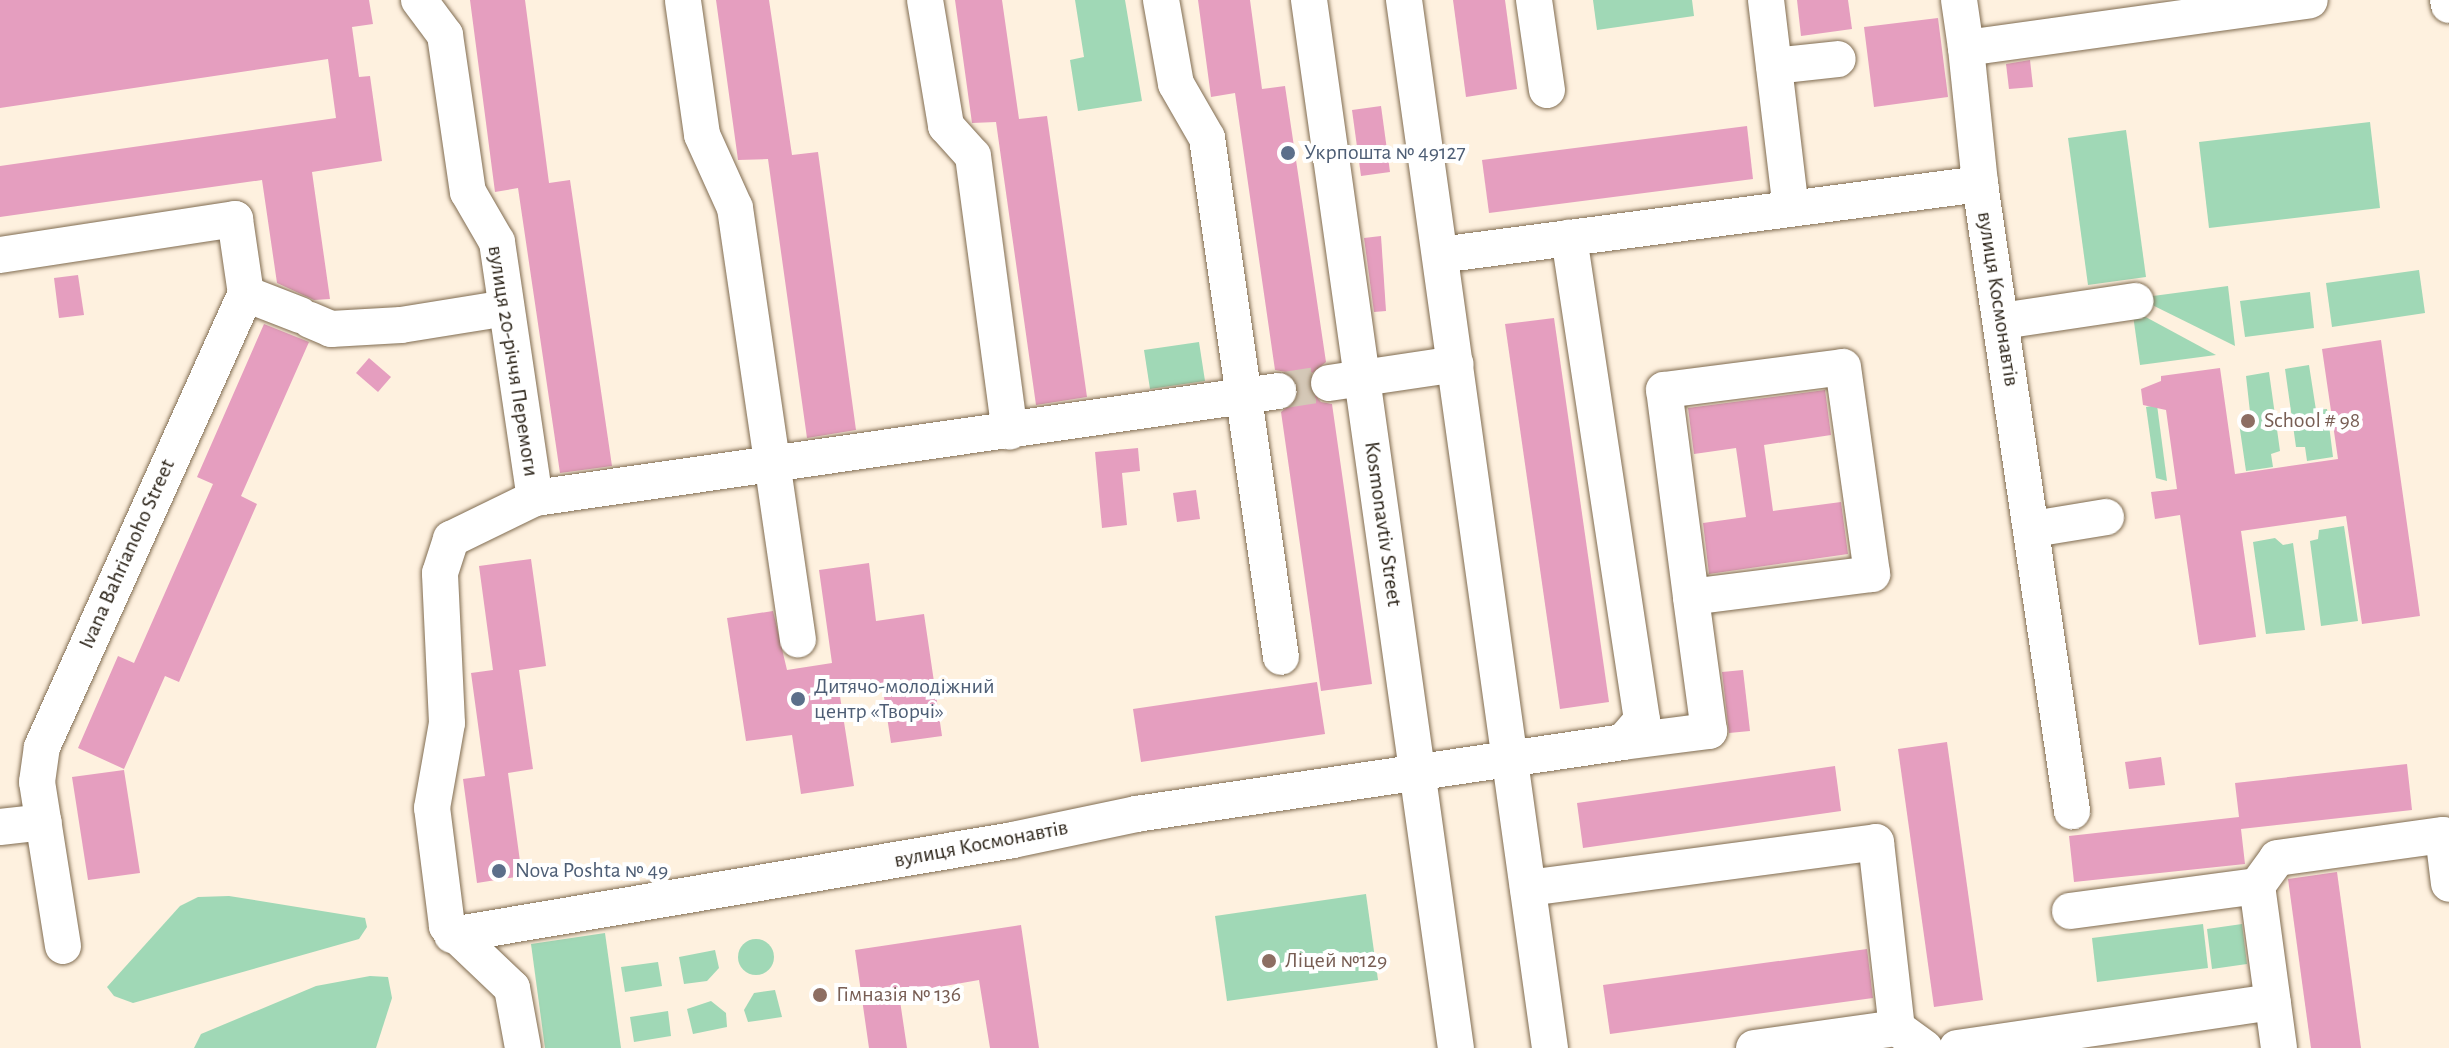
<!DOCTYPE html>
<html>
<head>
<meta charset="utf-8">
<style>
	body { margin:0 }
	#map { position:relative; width:2449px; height:1048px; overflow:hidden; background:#fef1df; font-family:"Alegreya Sans",sans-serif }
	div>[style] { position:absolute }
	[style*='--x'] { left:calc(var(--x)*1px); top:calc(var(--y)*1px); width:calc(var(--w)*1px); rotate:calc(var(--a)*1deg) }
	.green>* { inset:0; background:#a0d8b6 }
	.round { border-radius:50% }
	.building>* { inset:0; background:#e59ebf }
	.minor-tunnel>* { height:36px; margin-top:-18px; transform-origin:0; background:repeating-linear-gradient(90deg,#d4c8b7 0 36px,transparent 0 54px) }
	.roads { filter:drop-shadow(0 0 2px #806c51) drop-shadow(0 0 2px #806c51) }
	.minor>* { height:36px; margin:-18px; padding:0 18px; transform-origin:18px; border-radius:18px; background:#fff }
	.dots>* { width:22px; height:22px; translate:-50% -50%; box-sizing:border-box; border:4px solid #fff; border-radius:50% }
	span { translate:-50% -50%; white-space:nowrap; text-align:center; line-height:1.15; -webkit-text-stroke:8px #fff; paint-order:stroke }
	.service-label { font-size:22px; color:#4e5e75 }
	.left { translate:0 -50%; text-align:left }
	.street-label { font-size:22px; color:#2b2318 }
	.education-label { font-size:22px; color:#785e54 }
</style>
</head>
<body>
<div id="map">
	<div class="green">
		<i style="clip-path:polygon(1075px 0,1125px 0,1142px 101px,1078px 111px,1070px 60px,1084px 57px)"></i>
		<i style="clip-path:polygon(1593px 0,1692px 0,1694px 16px,1597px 30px)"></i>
		<i style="clip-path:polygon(2370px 122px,2380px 208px,2209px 228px,2199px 142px)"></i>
		<i style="clip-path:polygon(2126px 130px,2146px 277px,2088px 285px,2068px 138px)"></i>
		<i style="clip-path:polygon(2419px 270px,2425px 313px,2332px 327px,2326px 283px)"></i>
		<i style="clip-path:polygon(2228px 286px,2235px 346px,2138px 298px)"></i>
		<i style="clip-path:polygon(2310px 292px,2314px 328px,2245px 337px,2240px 301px)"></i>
		<i style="clip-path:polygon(2133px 315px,2142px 315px,2216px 355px,2140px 365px)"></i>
		<i style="clip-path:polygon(1199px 342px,1205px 381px,1150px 389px,1144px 350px)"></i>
		<i style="clip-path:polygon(2309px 365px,2316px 410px,2327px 409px,2333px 457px,2307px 461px,2305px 447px,2296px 447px,2285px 369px)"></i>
		<i style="clip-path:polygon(2269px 372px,2280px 451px,2271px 454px,2273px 467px,2246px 471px,2239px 423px,2251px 421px,2246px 376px)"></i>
		<i style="clip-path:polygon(2157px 405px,2167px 481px,2156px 478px,2146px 407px)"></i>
		<i style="clip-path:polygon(2344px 526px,2358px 621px,2321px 626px,2310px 541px,2318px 539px,2319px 530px)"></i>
		<i style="clip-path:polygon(2275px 538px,2283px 545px,2293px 543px,2305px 630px,2266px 634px,2253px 542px)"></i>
		<i style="clip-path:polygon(1366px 894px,1378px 980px,1227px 1001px,1215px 916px)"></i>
		<i style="clip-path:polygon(229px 896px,365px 918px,367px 927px,359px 939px,133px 1003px,114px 996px,107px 987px,180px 906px,198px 897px)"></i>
		<i style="clip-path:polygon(2203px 924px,2208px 968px,2097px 982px,2092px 938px)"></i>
		<i style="clip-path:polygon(2242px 924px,2247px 964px,2212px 969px,2207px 929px)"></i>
		<i style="clip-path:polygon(605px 933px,621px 1048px,545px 1048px,531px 944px)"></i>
		<i class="round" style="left:738px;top:939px;width:36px;height:36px"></i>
		<i style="clip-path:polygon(715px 950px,719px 968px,707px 981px,684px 984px,679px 957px)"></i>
		<i style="clip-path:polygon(658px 962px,662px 986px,625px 992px,621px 967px)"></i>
		<i style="clip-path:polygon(370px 976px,388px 977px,392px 998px,376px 1048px,194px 1048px,201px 1034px,316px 986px)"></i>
		<i style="clip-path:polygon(775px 990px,782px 1017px,748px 1022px,744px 1010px,754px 993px)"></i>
		<i style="clip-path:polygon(711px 1001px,726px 1013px,727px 1027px,693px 1034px,687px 1009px)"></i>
		<i style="clip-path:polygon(668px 1011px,671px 1036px,634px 1042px,630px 1017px)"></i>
	</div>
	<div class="building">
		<i style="clip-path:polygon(0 0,369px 0,373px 24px,352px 27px,359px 77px,370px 76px,382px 161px,312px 172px,330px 299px,314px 300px,277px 283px,262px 180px,0 217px,0 166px,336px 118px,328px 59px,0 108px)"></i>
		<i style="clip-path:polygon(470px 0,525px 0,549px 183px,570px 180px,612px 466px,560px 473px,518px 188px,495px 192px)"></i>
		<i style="clip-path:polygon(716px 0,769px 0,792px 155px,818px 152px,856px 430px,807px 438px,768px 159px,738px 160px)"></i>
		<i style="clip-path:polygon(955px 0,1002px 0,1019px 119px,1047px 116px,1087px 397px,1036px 405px,996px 122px,972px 123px)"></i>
		<i style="clip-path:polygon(1198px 0,1250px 0,1262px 89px,1285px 86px,1326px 362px,1310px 375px,1308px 387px,1321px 402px,1332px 404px,1372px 684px,1321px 691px,1281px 412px,1297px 399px,1299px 387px,1286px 372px,1275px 370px,1235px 93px,1211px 97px)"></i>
		<i style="clip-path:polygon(1453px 0,1505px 0,1517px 89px,1466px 97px)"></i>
		<i style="clip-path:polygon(1797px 0,1848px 0,1852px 29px,1801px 36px)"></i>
		<i style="clip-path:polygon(1938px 18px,1948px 97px,1874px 107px,1864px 27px)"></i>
		<i style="clip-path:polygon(2030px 60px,2033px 87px,2009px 89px,2006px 64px)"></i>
		<i style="clip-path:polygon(1381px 106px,1390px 172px,1361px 176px,1352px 110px)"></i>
		<i style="clip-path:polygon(1747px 126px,1753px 179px,1489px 213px,1482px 160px)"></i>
		<i style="clip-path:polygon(1381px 236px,1386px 311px,1374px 312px,1364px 238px)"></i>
		<i style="clip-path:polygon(78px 275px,84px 315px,59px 318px,54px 278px)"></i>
		<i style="clip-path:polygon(1554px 318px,1609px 702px,1560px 709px,1505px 324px)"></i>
		<i style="clip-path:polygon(264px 324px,309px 342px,241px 496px,257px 504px,179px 682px,165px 676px,124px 769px,78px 748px,118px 656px,134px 663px,213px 484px,197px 477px)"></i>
		<i style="clip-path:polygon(2381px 340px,2420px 616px,2362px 624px,2346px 516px,2241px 531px,2256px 637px,2199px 645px,2180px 515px,2155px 519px,2151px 492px,2177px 489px,2166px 410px,2143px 405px,2141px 389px,2161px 381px,2161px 376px,2220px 368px,2235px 474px,2338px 459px,2322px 349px)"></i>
		<i style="clip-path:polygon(369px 358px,391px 377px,378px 392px,356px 373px)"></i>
		<i style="clip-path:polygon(1825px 390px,1831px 435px,1764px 445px,1773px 511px,1841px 502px,1848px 554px,1709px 574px,1703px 523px,1746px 517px,1736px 448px,1694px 454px,1688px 408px)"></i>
		<i style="clip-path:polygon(1138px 448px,1140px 471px,1122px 473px,1127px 525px,1102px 528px,1095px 452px)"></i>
		<i style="clip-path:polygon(1196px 490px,1200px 519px,1177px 522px,1173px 493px)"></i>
		<i style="clip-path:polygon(531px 559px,546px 666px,519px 670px,533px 769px,508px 773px,522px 876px,477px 883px,463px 779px,485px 776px,471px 673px,493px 670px,479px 566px)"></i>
		<i style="clip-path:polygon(869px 563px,876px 621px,924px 614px,942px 736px,891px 743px,882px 684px,839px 690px,854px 786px,801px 794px,792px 735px,746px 741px,727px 618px,773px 611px,787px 670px,832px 663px,819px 570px)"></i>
		<i style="clip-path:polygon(1743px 670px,1750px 731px,1729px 733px,1722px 672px)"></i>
		<i style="clip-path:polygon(1317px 682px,1325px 734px,1141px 762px,1133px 709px)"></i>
		<i style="clip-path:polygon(1947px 742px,1983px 1000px,1934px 1007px,1898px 749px)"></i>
		<i style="clip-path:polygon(2161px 757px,2165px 785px,2129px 789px,2125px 762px)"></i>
		<i style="clip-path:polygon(2407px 764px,2412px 810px,2241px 829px,2245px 864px,2074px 882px,2069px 836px,2239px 817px,2235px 783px)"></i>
		<i style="clip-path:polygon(1835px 766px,1841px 811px,1583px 848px,1577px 803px)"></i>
		<i style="clip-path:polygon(124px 770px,140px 873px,88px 880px,72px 777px)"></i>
		<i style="clip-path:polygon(2337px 872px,2361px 1048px,2311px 1048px,2288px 879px)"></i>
		<i style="clip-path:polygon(1021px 925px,1039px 1048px,990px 1048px,979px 980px,899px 994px,907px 1048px,869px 1048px,855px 950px)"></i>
		<i style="clip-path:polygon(1867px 949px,1873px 998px,1610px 1034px,1603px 985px)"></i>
	</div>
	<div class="minor-tunnel">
		<i style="--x:1278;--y:391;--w:52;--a:-8.9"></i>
	</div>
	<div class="roads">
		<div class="minor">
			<i style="--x:419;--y:0;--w:44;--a:53.4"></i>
			<i style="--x:445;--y:35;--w:159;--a:81.7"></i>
			<i style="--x:468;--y:192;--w:58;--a:59.9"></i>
			<i style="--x:497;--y:242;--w:259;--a:81.6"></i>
			<i style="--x:925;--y:0;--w:128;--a:80.5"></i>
			<i style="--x:946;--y:126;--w:40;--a:48"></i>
			<i style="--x:973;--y:156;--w:278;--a:82.4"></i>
			<i style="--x:1161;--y:0;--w:85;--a:79.9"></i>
			<i style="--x:1176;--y:84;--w:62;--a:60.1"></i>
			<i style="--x:1207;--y:138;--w:524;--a:81.89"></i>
			<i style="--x:1309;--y:0;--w:1058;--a:82.02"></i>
			<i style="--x:1404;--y:0;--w:1058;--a:82.07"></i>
			<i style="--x:1534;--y:0;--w:91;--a:81.8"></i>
			<i style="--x:1766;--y:0;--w:210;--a:83.2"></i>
			<i style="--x:1959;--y:0;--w:49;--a:81.7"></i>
			<i style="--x:1966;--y:48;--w:347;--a:-7.9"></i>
			<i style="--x:2448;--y:0;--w:5;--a:79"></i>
			<i style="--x:683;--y:1;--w:135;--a:81.9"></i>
			<i style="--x:702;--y:135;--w:80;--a:65.7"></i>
			<i style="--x:735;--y:208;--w:436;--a:81.7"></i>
			<i style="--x:1966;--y:48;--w:137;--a:84.1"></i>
			<i style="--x:1774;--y:66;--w:64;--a:-6.2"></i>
			<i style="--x:0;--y:255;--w:238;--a:-8.7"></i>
			<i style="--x:235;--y:219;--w:76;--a:81.7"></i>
			<i style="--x:246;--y:294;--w:58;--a:21.3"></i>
			<i style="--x:1440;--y:255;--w:545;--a:-7.49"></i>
			<i style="--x:1980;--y:184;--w:634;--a:81.65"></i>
			<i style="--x:310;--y:320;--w:23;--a:23"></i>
			<i style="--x:331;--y:329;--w:70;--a:-3.3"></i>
			<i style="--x:401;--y:325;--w:106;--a:-9.2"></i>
			<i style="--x:2002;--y:321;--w:135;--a:-8.5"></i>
			<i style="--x:1329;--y:383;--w:128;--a:-8.5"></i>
			<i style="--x:2033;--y:529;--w:74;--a:-9.3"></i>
			<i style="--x:1623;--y:742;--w:87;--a:-7.3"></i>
			<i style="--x:1709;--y:731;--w:135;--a:-97.7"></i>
			<i style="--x:1691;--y:597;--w:209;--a:-97.4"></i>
			<i style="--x:1664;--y:390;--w:180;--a:-7.3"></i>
			<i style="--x:1843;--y:367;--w:209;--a:82"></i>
			<i style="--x:1872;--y:574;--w:182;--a:172.8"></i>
			<i style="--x:0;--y:827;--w:44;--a:-6.5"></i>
			<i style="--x:1528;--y:888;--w:351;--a:-7.5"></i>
			<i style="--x:1876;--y:842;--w:187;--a:83.6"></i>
			<i style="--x:1897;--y:1028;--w:34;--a:36"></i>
			<i style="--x:2070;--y:911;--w:189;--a:-7.6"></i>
			<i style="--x:452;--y:935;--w:569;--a:-9.61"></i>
			<i style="--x:1013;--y:840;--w:126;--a:-11.9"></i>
			<i style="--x:1136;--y:814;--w:492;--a:-8.4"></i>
			<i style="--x:1623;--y:742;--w:29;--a:-49"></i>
			<i style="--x:1642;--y:720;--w:488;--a:-98.6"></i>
			<i style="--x:63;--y:946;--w:166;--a:-99"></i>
			<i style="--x:37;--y:782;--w:35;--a:-82"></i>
			<i style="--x:42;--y:747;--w:497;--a:-65.8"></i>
			<i style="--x:523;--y:1048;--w:61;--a:-100.4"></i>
			<i style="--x:512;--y:988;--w:90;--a:-136.4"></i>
			<i style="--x:447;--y:926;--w:119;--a:-97.2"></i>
			<i style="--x:432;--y:808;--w:86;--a:-80"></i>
			<i style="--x:447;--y:723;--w:150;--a:-92.7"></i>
			<i style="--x:440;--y:573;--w:36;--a:-72"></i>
			<i style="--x:451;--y:539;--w:93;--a:-26"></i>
			<i style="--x:535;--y:498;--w:751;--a:-8.19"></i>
			<i style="--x:1754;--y:1048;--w:144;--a:-8"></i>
			<i style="--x:1957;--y:1048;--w:319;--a:-8.3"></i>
			<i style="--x:2279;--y:1048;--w:163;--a:-97.7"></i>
			<i style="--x:2257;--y:886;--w:34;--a:-54"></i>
			<i style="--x:2277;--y:858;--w:168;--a:-7.9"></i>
			<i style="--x:2443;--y:835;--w:49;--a:83"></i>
		</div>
	</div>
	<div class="dots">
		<i style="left:1288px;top:153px;background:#5c6f8a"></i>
		<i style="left:2248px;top:421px;background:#8d6e63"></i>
		<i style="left:798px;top:699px;background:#5c6f8a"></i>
		<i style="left:499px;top:871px;background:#5c6f8a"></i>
		<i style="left:1269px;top:961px;background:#8d6e63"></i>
		<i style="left:820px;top:995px;background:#8d6e63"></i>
	</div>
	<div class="service-label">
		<span class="left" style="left:1304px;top:153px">Укрпошта № 49127</span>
		<span class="left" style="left:814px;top:699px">Дитячо-молодіжний<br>центр «Творчі»</span>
		<span class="left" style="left:515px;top:871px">Nova Poshta № 49</span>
	</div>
	<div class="street-label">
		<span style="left:1998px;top:299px;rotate:81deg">вулиця Космонавтів</span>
		<span style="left:513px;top:361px;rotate:81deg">вулиця 20-річчя Перемоги</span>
		<span style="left:1383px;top:524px;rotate:82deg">Kosmonavtiv Street</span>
		<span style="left:127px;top:554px;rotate:-66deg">Ivana Bahrianoho Street</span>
		<span style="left:981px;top:844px;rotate:-11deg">вулиця Космонавтів</span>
	</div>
	<div class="education-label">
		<span class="left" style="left:2264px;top:421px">School # 98</span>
		<span class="left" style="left:1285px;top:961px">Ліцей №129</span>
		<span class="left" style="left:836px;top:995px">Гімназія № 136</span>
	</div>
</div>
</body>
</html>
